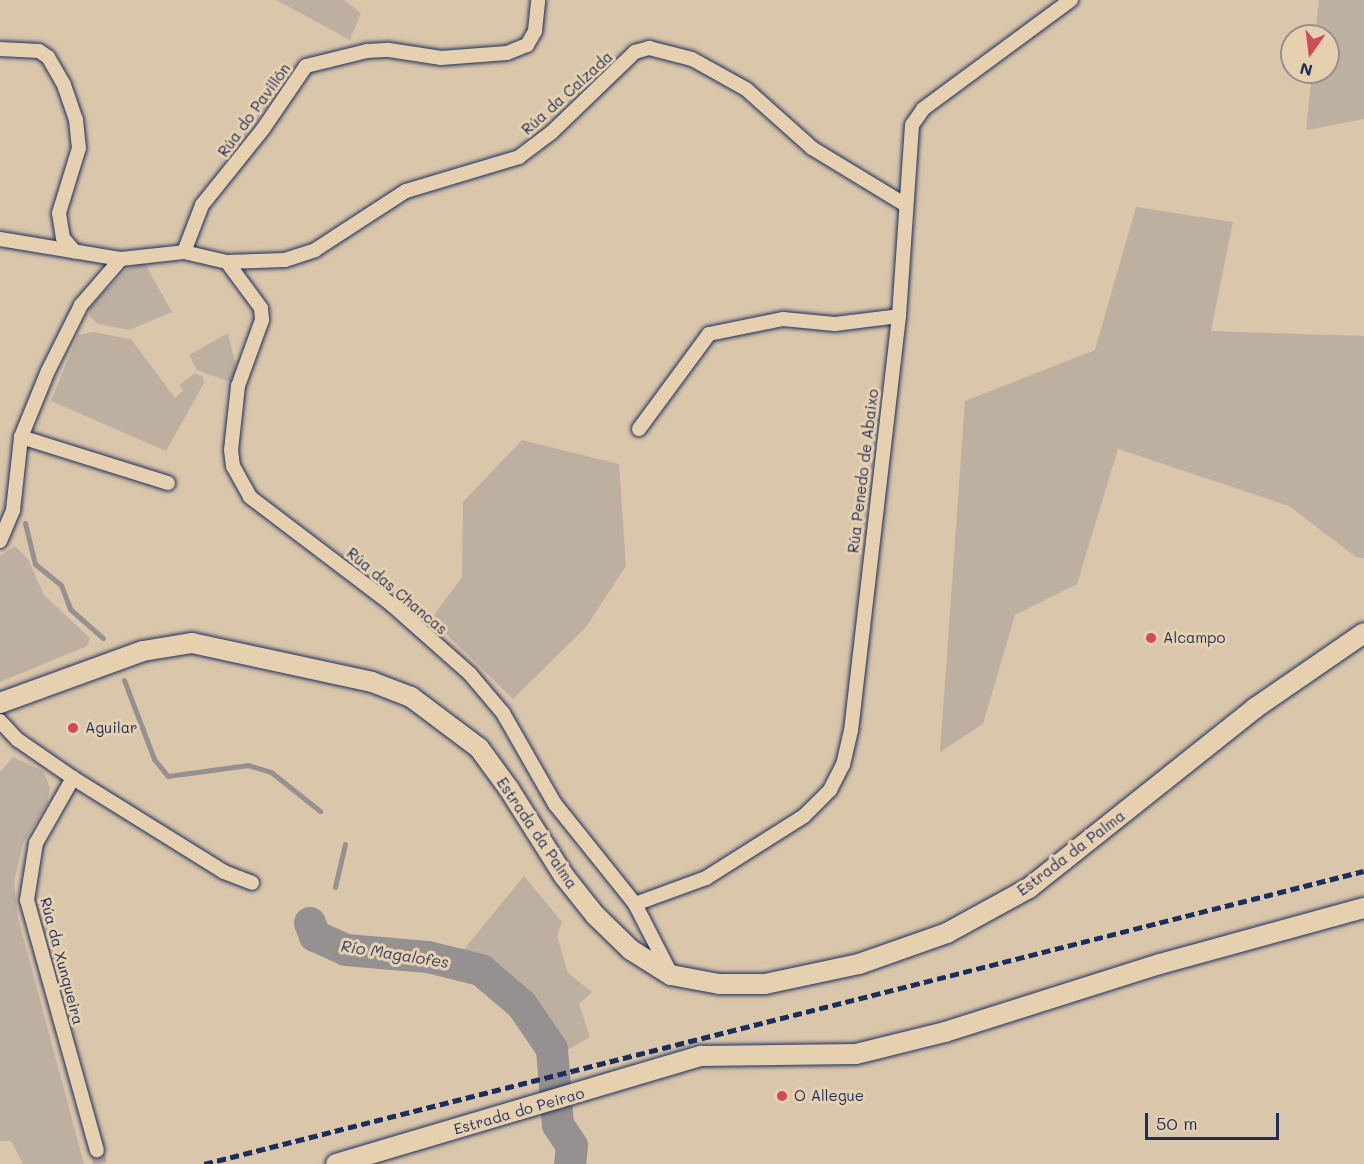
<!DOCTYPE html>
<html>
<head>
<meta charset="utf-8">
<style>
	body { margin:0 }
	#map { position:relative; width:1364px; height:1164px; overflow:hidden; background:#dac6ab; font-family:Mali,sans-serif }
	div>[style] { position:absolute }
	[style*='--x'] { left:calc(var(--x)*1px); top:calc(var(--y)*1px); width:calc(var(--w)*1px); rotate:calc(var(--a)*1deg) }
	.green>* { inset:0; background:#beb0a0 }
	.stream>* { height:5px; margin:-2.5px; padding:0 2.5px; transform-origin:2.5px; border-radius:2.5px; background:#959190 }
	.river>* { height:32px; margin:-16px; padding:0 16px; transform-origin:16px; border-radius:16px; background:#959190 }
	.street-tunnel>* { height:14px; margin-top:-7px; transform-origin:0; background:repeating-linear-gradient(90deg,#b4a89c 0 14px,transparent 0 21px) }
	.roads { filter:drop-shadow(0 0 2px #1b2f5e) drop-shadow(0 0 2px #1b2f5e) }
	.street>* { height:14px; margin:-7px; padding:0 7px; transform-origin:7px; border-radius:7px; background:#e6d0b0 }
	.secondary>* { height:20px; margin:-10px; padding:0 10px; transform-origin:10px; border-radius:10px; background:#e6d0b0 }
	.rail>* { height:4.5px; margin-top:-2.25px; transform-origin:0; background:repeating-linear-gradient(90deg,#1b2f5e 0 9px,transparent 0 13.5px) }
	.dots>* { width:16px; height:16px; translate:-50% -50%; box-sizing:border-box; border:3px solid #e6d0b0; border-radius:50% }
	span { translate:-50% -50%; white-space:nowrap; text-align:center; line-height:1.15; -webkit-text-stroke:6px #e6d0b0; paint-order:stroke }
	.street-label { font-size:15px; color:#1b2f5e }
	.poi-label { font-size:15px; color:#1b2f5e }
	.left { translate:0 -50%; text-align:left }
	.water-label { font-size:16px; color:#334368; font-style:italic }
	.north { position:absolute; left:1280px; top:24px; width:60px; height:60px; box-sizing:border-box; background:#e6d0b0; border:2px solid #95908f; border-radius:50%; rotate:194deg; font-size:16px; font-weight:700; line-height:24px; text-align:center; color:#1b2f5e }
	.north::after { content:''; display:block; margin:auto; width:21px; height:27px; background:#d1495b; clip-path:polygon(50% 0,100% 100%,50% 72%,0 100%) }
	.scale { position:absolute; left:1145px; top:1113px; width:134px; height:27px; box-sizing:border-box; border:3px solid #1b2f5e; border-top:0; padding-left:8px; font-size:18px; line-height:21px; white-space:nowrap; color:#1b2f5e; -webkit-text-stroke:4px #e6d0b0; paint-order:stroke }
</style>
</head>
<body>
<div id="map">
	<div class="green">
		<i style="clip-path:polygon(276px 0,344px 0,361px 13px,350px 40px)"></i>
		<i style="clip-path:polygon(1319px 0,1364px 0,1364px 119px,1306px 130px,1312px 72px,1328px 72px,1328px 36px,1315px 36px)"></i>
		<i style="clip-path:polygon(1136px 207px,1233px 222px,1211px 331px,1364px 336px,1364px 558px,1356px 557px,1289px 506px,1118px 449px,1077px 584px,1015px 615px,983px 724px,940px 752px,965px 401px,1095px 350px)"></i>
		<i style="clip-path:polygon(144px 262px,172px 312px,129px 330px,98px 324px,89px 315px,91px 306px,128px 268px)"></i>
		<i style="clip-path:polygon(93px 332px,131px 339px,175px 398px,183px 390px,179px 385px,195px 373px,203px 377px,204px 383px,166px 451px,51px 401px,78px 335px)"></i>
		<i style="clip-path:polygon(228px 333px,237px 370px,233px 383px,197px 370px,189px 355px)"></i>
		<i style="clip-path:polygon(522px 440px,619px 464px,626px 566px,586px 627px,513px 699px,431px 619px,462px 577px,463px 502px)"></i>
		<i style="clip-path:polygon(15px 546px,28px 559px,44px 595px,90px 638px,87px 646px,0 682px,0 556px)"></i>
		<i style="clip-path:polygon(13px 757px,43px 771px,50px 787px,47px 804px,23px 843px,14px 882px,18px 918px,84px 1164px,23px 1164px,11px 1141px,0 1141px,0 772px)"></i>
		<i style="clip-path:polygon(524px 876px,562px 922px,557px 936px,568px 973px,592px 992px,579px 1004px,590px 1037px,564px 1052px,517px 986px,461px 953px)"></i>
	</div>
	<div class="stream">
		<i style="--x:25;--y:523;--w:42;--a:76.3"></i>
		<i style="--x:35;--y:564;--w:33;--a:39"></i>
		<i style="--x:61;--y:585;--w:26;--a:69"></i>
		<i style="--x:70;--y:609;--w:44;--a:41.3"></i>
		<i style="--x:124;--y:680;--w:85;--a:69.2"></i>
		<i style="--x:154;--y:759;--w:22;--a:51"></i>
		<i style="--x:168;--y:776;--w:81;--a:-7.8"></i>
		<i style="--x:248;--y:765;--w:24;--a:17"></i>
		<i style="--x:271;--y:772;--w:63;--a:38.5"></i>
		<i style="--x:335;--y:887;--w:44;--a:-76.9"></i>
	</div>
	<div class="river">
		<i style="--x:310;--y:923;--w:14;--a:69"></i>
		<i style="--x:315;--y:936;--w:34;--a:24"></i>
		<i style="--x:346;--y:950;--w:82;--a:4.9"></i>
		<i style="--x:428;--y:957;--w:55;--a:13.8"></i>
		<i style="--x:481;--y:970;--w:54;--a:40.5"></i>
		<i style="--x:522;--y:1005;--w:53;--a:55.7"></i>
		<i style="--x:552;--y:1049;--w:76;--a:85.5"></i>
		<i style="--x:558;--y:1125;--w:25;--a:56"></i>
		<i style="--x:572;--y:1146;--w:18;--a:96"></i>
	</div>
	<div class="street-tunnel">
		<i style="--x:97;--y:1150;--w:14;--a:78"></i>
	</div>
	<div class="roads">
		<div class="street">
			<i style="--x:0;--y:49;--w:39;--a:3"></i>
			<i style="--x:39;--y:51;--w:11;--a:34"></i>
			<i style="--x:48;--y:57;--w:32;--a:60"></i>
			<i style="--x:64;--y:85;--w:37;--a:71"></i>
			<i style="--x:76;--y:120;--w:28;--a:84"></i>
			<i style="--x:79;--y:148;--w:68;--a:107.1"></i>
			<i style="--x:59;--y:213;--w:25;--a:81"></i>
			<i style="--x:63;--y:238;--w:18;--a:49"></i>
			<i style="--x:0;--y:239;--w:123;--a:9.4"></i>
			<i style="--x:121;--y:259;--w:63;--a:-6.3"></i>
			<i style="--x:184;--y:252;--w:44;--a:13.1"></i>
			<i style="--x:227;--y:262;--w:58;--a:-2"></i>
			<i style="--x:285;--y:260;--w:32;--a:-18"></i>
			<i style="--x:315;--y:250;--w:108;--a:-33"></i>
			<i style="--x:406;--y:191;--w:118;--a:-16.7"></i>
			<i style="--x:519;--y:157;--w:40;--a:-37"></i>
			<i style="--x:551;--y:133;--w:117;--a:-44"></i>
			<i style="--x:635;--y:52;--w:15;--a:-16"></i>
			<i style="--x:649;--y:48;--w:44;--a:14.3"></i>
			<i style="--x:692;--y:59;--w:62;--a:29.1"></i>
			<i style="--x:746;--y:89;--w:89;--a:41.8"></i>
			<i style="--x:812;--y:148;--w:108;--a:31.3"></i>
			<i style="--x:184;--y:252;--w:50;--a:-69"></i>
			<i style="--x:202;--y:205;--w:97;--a:-51.2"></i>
			<i style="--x:263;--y:129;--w:76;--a:-55.7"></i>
			<i style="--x:306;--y:66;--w:63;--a:-13.8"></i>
			<i style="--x:367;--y:51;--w:22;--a:-3"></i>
			<i style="--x:389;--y:50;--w:53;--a:8.7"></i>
			<i style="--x:441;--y:58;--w:66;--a:-4.3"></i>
			<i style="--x:507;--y:53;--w:22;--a:-22"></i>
			<i style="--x:527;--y:45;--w:16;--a:-60"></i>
			<i style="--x:535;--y:31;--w:31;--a:-84"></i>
			<i style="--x:227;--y:262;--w:57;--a:53.5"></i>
			<i style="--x:261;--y:308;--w:12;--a:85"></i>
			<i style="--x:262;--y:320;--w:70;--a:110"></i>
			<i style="--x:238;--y:386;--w:64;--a:96.2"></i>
			<i style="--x:231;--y:450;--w:16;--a:83"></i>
			<i style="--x:233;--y:466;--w:35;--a:61"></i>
			<i style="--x:250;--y:497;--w:177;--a:37.2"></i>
			<i style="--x:391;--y:604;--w:106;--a:41.5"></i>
			<i style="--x:470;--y:674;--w:51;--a:49.8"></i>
			<i style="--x:503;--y:713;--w:105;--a:60.3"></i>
			<i style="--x:555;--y:804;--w:128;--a:51.3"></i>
			<i style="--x:635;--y:904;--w:79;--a:62.8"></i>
			<i style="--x:639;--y:429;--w:118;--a:-53.6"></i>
			<i style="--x:709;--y:334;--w:76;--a:-11.5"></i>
			<i style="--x:783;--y:319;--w:52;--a:5.5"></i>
			<i style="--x:835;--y:324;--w:64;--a:-7.1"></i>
			<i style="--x:21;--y:437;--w:154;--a:17.4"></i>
			<i style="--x:0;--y:541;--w:34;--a:-67"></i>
			<i style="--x:13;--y:510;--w:73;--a:-83.7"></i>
			<i style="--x:21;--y:437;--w:71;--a:-67.8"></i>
			<i style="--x:48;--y:371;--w:74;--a:-63.4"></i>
			<i style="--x:81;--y:305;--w:61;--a:-49"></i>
			<i style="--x:0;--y:721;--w:26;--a:47"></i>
			<i style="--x:18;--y:740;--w:67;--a:34.6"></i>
			<i style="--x:73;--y:778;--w:178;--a:31.9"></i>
			<i style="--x:224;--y:872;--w:30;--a:21"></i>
			<i style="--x:73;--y:778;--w:75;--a:119.6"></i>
			<i style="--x:36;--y:843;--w:58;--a:99"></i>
			<i style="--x:27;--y:900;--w:260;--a:74.4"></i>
			<i style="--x:635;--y:904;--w:76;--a:-20.1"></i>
			<i style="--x:706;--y:878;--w:116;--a:-32.3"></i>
			<i style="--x:804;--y:816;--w:37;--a:-45"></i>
			<i style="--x:830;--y:790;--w:28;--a:-63"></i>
			<i style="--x:843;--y:765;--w:35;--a:-77"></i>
			<i style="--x:851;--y:731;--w:418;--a:-83.4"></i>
			<i style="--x:899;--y:316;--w:191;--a:-86.1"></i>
			<i style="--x:912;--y:125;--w:19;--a:-55"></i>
			<i style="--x:923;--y:109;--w:184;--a:-36.4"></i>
		</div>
		<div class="secondary">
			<i style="--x:0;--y:703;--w:152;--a:-20"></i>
			<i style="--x:143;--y:651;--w:50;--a:-9.3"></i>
			<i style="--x:192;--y:643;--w:184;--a:12.2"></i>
			<i style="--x:372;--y:682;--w:42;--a:21"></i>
			<i style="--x:411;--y:697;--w:85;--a:36.9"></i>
			<i style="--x:479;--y:748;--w:51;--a:53.8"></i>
			<i style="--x:509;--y:789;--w:103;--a:57.7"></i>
			<i style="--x:564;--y:876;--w:50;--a:51.5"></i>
			<i style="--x:595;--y:915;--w:50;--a:44.2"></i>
			<i style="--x:631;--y:950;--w:47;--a:32"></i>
			<i style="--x:671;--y:975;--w:49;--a:10.6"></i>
			<i style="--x:719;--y:984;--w:46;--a:0"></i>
			<i style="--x:765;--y:984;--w:96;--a:-12"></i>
			<i style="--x:859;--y:964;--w:93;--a:-19.4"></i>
			<i style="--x:947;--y:933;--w:94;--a:-28.8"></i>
			<i style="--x:1029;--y:888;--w:289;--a:-38.5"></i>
			<i style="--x:1255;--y:708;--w:132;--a:-34.5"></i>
			<i style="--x:336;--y:1164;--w:381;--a:-16.5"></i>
			<i style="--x:701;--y:1056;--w:155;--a:-0.7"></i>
			<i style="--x:856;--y:1054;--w:92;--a:-13.9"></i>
			<i style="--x:945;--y:1032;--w:225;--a:-17.6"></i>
			<i style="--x:1160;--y:964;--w:212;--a:-15.4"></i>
		</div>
	</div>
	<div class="rail">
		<i style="--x:204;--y:1164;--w:1196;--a:-14.18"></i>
	</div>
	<div class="dots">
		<i style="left:1151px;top:638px;background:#d1495b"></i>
		<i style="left:73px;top:728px;background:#d1495b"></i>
		<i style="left:782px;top:1096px;background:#d1495b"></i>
	</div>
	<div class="street-label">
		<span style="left:567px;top:93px;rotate:-42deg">Rúa da Calzada</span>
		<span style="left:254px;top:110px;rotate:-54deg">Rúa do Pavillón</span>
		<span style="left:863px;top:471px;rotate:-83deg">Rúa Penedo de Abaixo</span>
		<span style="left:397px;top:591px;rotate:40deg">Rúa das Chancas</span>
		<span style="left:537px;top:833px;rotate:56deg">Estrada da Palma</span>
		<span style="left:1071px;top:853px;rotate:-37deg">Estrada da Palma</span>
		<span style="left:62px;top:961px;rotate:75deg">Rúa da Xunqueira</span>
		<span style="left:519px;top:1111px;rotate:-16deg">Estrada do Peirao</span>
	</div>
	<div class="poi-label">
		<span class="left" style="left:1163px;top:638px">Alcampo</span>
		<span class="left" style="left:85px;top:728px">Aguilar</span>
		<span class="left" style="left:794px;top:1096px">O Allegue</span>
	</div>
	<div class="water-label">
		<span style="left:395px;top:954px;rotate:9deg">Río Magalofes</span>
	</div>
	<div class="north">N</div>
	<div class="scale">50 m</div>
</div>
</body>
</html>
